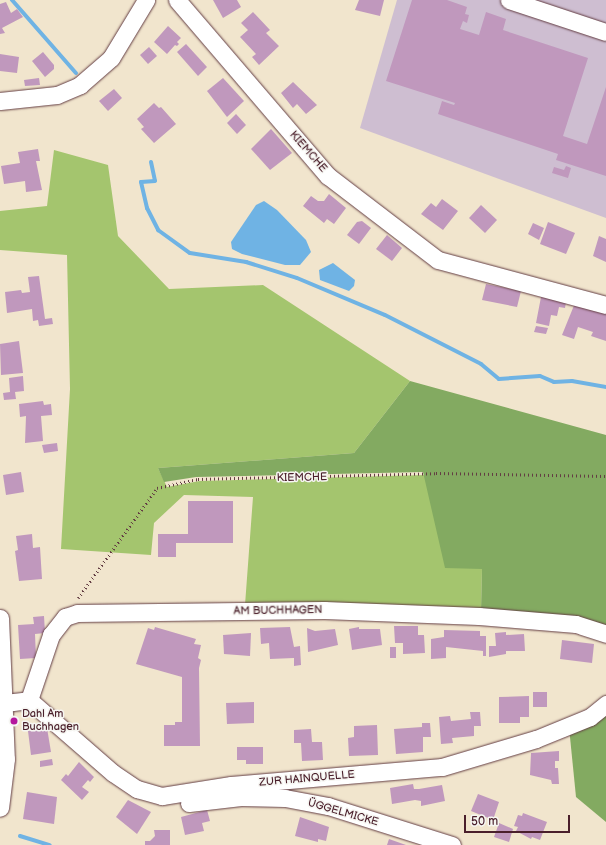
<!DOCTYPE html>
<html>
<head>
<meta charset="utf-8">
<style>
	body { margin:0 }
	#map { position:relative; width:606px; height:845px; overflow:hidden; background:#f1e5cd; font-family:"Balsamiq Sans",sans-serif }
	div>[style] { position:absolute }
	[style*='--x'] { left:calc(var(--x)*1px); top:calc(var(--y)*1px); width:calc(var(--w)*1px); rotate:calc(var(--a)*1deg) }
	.industrial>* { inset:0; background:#cebed1 }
	.green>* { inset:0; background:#a4c56e }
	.forest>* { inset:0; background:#83aa61 }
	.water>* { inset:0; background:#6fb3e4 }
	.stream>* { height:4px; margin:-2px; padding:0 2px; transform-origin:2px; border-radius:2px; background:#6fb3e4 }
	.building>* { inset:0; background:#c098bd }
	.path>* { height:2.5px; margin-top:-1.25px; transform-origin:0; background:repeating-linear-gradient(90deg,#633d43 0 1px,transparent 0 4px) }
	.roads { filter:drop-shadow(0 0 1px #633d43) drop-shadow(0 0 1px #633d43) }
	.minor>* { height:17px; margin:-8.5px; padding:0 8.5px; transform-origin:8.5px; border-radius:8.5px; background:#fff }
	.dots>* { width:11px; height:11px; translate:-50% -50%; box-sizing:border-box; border:2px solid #f6f6f2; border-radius:50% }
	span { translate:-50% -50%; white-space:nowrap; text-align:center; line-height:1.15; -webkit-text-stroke:3px #f6f6f2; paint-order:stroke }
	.street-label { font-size:11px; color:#4a1f2b }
	.poi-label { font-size:11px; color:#4a1f2b }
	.left { translate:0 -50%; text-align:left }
	.scale { position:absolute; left:464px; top:815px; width:106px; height:18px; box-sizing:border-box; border:2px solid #4a1f2b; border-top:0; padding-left:5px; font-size:12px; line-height:14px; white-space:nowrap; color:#4a1f2b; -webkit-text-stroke:3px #f6f6f2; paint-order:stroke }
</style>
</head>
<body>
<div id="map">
	<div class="industrial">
		<i style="clip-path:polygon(397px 0,606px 0,606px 218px,360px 128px)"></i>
	</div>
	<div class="green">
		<i style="clip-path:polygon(54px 150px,108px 165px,118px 236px,169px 289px,263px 285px,410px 381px,354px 453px,158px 468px,167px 487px,200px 481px,425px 475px,482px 569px,481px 610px,245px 605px,253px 497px,184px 495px,154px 523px,151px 555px,61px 549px,70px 389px,67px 255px,0 250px,0 211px,47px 206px)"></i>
	</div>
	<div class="forest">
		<i style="clip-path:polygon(410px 381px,606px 435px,606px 631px,481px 610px,482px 569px,445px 568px,423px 472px,196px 477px,164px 482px,158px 468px,354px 453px)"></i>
		<i style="clip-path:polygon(606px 706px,606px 822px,576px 797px,569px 727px)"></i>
	</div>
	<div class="water">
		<i style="clip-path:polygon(264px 201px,277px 210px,306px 240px,311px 252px,300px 265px,285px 265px,242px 254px,232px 249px,231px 242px,256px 205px)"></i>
		<i style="clip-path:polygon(333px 263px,355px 280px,354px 286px,349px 291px,320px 280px,319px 270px)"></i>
	</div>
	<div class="stream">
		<i style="--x:12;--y:0;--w:97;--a:48.8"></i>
		<i style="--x:151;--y:162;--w:19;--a:78"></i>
		<i style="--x:155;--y:181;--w:14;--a:176"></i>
		<i style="--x:141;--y:182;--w:27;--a:77"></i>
		<i style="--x:147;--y:208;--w:25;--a:63"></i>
		<i style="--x:158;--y:230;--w:39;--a:36"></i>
		<i style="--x:190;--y:253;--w:57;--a:9.1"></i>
		<i style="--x:246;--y:262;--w:53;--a:17.4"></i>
		<i style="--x:297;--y:278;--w:95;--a:22.8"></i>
		<i style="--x:385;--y:315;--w:108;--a:27"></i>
		<i style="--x:481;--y:364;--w:23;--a:40"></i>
		<i style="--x:499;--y:379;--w:41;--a:-4.2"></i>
		<i style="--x:540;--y:376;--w:15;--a:23"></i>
		<i style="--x:554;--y:382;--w:18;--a:-3"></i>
		<i style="--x:572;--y:381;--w:35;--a:10"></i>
		<i style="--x:20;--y:836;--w:31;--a:17"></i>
	</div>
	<div class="building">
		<i style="clip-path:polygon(213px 0,237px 0,241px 7px,223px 18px)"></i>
		<i style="clip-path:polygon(359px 0,384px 0,380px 16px,355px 10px)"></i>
		<i style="clip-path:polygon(412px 0,447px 0,467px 7px,465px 14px,469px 15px,467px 23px,463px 21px,460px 29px,479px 35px,486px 12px,506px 19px,503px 30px,588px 58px,563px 136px,587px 144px,606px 87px,606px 176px,556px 160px,558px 154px,438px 114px,442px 101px,454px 105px,455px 103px,386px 81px)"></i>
		<i style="clip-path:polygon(6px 2px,11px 13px,17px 9px,23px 17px,2px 28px,5px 33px,0 34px,0 4px)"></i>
		<i style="clip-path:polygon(253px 12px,270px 30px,266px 33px,279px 46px,259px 65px,252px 57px,256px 54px,240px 37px,248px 30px,241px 23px)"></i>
		<i style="clip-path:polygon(168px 26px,181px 38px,177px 42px,179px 44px,177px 46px,175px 45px,167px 54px,154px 42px)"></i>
		<i style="clip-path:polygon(186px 44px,207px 67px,198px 76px,177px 52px)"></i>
		<i style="clip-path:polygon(149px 47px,157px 56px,148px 64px,140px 55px)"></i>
		<i style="clip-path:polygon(43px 52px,54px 65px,54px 69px,45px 77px,32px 61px)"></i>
		<i style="clip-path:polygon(0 54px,19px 57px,17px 73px,0 71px)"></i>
		<i style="clip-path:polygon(39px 78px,40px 85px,25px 86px,24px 80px)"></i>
		<i style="clip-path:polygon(223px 78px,244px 101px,227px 117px,207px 91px)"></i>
		<i style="clip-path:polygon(293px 82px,317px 105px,306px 114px,297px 104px,293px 108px,281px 93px)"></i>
		<i style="clip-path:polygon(114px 89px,122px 98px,108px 111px,99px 101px)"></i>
		<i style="clip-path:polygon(154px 103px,159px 108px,161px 107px,176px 124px,154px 143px,141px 129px,144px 127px,137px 119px)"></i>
		<i style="clip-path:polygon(236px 114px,246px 125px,237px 134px,227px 123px)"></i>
		<i style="clip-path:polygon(271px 129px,292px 153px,270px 170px,251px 149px)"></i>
		<i style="clip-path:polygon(38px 149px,40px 161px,36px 161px,42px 190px,26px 192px,25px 181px,4px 184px,1px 166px,20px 163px,18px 152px)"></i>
		<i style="clip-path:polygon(566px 166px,571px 168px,568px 178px,552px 173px,554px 167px,564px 170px)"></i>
		<i style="clip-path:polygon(329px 194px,346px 208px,334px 224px,327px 219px,324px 223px,303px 206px,311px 196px,318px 201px,324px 201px)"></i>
		<i style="clip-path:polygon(442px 199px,458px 211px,443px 230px,421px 214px,431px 203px,436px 207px)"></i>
		<i style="clip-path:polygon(481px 205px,497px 220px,485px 233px,469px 218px)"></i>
		<i style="clip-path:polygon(362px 221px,371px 228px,359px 244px,347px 235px,357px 222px)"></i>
		<i style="clip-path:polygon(548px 222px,575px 233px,566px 254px,540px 244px)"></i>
		<i style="clip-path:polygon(533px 223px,544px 228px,539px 240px,528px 234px)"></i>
		<i style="clip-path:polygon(387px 235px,402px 248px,392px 261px,376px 249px)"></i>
		<i style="clip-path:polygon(599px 236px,606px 239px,606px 262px,593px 256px)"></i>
		<i style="clip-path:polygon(39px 276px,45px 319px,52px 318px,53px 324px,39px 326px,38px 320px,33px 321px,32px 309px,7px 313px,5px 292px,21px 290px,22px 293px,30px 292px,28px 277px)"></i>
		<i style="clip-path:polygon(486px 284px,521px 291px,517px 307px,482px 300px)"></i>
		<i style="clip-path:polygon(541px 297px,566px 302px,565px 308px,559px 307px,557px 316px,551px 315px,549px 326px,536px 323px)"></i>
		<i style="clip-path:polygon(575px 303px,606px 313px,606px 341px,591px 336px,593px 332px,578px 327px,574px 339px,562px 335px)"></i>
		<i style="clip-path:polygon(536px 326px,548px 328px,546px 334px,534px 332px)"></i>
		<i style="clip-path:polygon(19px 341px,23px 373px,1px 375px,0 344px)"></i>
		<i style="clip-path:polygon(23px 376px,24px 391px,15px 392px,16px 399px,4px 400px,3px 393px,10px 392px,9px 378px)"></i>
		<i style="clip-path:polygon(43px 401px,44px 405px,51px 404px,52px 415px,41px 416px,43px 441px,25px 443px,26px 416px,20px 417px,19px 404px)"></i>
		<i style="clip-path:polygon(57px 443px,58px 451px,44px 453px,42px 445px)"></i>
		<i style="clip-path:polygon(21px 472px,24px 492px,6px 495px,3px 475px)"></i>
		<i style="clip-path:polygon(188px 501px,233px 501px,233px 543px,176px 543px,176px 557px,158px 557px,158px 534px,188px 534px)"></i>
		<i style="clip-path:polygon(32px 534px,33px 548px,40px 547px,42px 579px,19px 581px,15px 551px,18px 550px,16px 536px)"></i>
		<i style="clip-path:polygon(44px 616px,45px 633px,35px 634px,36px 658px,20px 659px,18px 625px,34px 624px,33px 617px)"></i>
		<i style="clip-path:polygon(394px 626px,418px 626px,418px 635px,424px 635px,425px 653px,403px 654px,403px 643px,395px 643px)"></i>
		<i style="clip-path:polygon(155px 627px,196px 639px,194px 644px,201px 645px,198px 658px,201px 660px,199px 668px,200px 746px,164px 746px,164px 725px,175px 725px,175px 722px,182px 722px,182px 677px,136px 664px,148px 628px,154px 630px)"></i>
		<i style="clip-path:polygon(290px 627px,294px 647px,300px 646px,301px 665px,294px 666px,294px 658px,270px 659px,269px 643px,261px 644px,260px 628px)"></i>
		<i style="clip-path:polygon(359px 627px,359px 629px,380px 629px,382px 645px,352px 650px,349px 629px)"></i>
		<i style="clip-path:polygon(307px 628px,315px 631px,335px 629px,338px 645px,308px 652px)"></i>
		<i style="clip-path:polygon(444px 630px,480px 631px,480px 636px,486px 636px,486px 656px,483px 656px,483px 651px,446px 647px,446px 658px,431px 659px,431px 639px,444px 637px)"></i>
		<i style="clip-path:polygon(506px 632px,506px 635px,524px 634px,525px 651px,506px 651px,506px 654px,489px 657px,489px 646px,496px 646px,495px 633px)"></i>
		<i style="clip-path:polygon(251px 633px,250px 656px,224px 654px,223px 635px)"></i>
		<i style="clip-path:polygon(562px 640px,594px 644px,592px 663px,560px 659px)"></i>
		<i style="clip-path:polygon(390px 647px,396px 647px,396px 658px,390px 658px)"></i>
		<i style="clip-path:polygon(533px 692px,547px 692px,547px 707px,533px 707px)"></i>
		<i style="clip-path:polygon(529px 696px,529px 717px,520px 717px,520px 723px,499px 723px,499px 697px)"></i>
		<i style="clip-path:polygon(254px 702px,254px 723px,227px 724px,226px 703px)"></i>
		<i style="clip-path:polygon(470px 712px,480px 712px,481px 726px,474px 726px,474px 736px,452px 738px,453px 743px,441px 744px,439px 717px,450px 716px,451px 721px,471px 719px)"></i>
		<i style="clip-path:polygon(422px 723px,430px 723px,431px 737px,423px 737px,423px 752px,396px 754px,394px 729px,422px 727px)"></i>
		<i style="clip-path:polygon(377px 725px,378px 755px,349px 756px,348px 738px,354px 737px,354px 726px)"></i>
		<i style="clip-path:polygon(47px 728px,51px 752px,31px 755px,28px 731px)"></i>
		<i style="clip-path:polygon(311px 729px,312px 742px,322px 742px,323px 760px,302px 761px,301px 743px,294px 743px,294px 730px)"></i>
		<i style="clip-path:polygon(237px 747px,263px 747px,263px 764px,246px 764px,246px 760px,237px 760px)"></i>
		<i style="clip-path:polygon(559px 751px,559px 761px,555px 761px,555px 768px,558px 768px,559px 784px,552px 784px,551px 780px,530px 775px,531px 753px)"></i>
		<i style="clip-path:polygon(52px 759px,53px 765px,40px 767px,40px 761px)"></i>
		<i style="clip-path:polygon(79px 762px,94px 777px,90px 782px,88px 780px,82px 787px,89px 792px,82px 800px,61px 780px,66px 774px,68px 776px)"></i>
		<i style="clip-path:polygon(413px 784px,414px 789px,419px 789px,442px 785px,445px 801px,421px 806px,421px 801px,415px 800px,392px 804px,390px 788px)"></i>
		<i style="clip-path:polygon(27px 792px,57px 797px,54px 824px,23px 819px)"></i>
		<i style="clip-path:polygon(478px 794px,499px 802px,493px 820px,471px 811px)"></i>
		<i style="clip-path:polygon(128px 800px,151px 812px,137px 834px,116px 817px)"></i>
		<i style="clip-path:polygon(207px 810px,210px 821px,202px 823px,204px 831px,185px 835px,181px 817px)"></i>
		<i style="clip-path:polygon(523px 813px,547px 822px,540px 840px,532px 837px,531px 839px,516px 831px,518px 827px,514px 826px,518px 815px,522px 816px)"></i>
		<i style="clip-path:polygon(300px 817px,329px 827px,326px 841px,318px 839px,318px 842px,295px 836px)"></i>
		<i style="clip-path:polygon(499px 823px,513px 829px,509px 842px,494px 837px)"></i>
		<i style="clip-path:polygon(154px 830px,170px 830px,170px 845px,145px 845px,145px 841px,150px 841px,155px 836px)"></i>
		<i style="clip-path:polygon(389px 839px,406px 845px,387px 845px)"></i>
	</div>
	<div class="path">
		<i style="--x:78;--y:598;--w:135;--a:-54.3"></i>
		<i style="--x:157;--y:488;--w:42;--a:-12.4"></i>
		<i style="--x:198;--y:479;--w:238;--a:-1.4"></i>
		<i style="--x:436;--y:473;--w:170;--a:1"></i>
	</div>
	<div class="roads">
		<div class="minor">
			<i style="--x:177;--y:0;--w:232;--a:49.4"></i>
			<i style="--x:328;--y:176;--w:138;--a:37.4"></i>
			<i style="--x:438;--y:260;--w:174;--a:15"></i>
			<i style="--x:509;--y:0;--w:102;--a:18.3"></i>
			<i style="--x:0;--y:101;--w:57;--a:-6"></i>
			<i style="--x:57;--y:95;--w:25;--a:-23"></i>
			<i style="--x:80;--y:85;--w:41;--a:-41.1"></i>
			<i style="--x:111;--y:58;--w:68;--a:-58.9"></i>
			<i style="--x:0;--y:618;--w:141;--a:87.6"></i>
			<i style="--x:6;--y:759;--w:49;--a:97"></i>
			<i style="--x:29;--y:700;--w:111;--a:41"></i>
			<i style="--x:113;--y:773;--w:29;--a:34"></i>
			<i style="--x:137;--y:789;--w:26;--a:16"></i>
			<i style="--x:162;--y:796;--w:70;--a:-9.1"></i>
			<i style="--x:231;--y:785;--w:212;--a:-4.9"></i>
			<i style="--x:442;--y:767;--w:98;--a:-16.6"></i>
			<i style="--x:536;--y:739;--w:58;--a:-22.2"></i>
			<i style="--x:590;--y:717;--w:21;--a:-39"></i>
			<i style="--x:5;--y:703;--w:24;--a:-7"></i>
			<i style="--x:29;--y:700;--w:69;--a:-71.3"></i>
			<i style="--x:51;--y:635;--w:23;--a:-52"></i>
			<i style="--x:65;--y:617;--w:13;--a:-18"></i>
			<i style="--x:77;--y:613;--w:247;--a:-0.7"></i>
			<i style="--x:324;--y:610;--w:155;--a:2.2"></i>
			<i style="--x:479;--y:616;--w:97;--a:4.7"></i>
			<i style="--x:576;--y:624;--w:32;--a:18"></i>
			<i style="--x:189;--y:803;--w:52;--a:-6.6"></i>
			<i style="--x:241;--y:797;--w:44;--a:1.3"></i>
			<i style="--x:285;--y:798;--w:44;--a:10.5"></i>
			<i style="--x:328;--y:806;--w:130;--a:17.5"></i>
		</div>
	</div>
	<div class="dots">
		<i style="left:14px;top:721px;background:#b5179e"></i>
	</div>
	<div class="street-label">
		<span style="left:308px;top:152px;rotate:49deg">KIEMCHE</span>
		<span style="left:302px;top:478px;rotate:-1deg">KIEMCHE</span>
		<span style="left:278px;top:611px;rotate:-1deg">AM BUCHHAGEN</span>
		<span style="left:307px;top:779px;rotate:-5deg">ZUR HAINQUELLE</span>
		<span style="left:343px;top:813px;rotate:16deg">ÜGGELMICKE</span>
	</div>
	<div class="poi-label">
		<span class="left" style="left:22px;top:721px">Dahl Am<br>Buchhagen</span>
	</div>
	<div class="scale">50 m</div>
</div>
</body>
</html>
